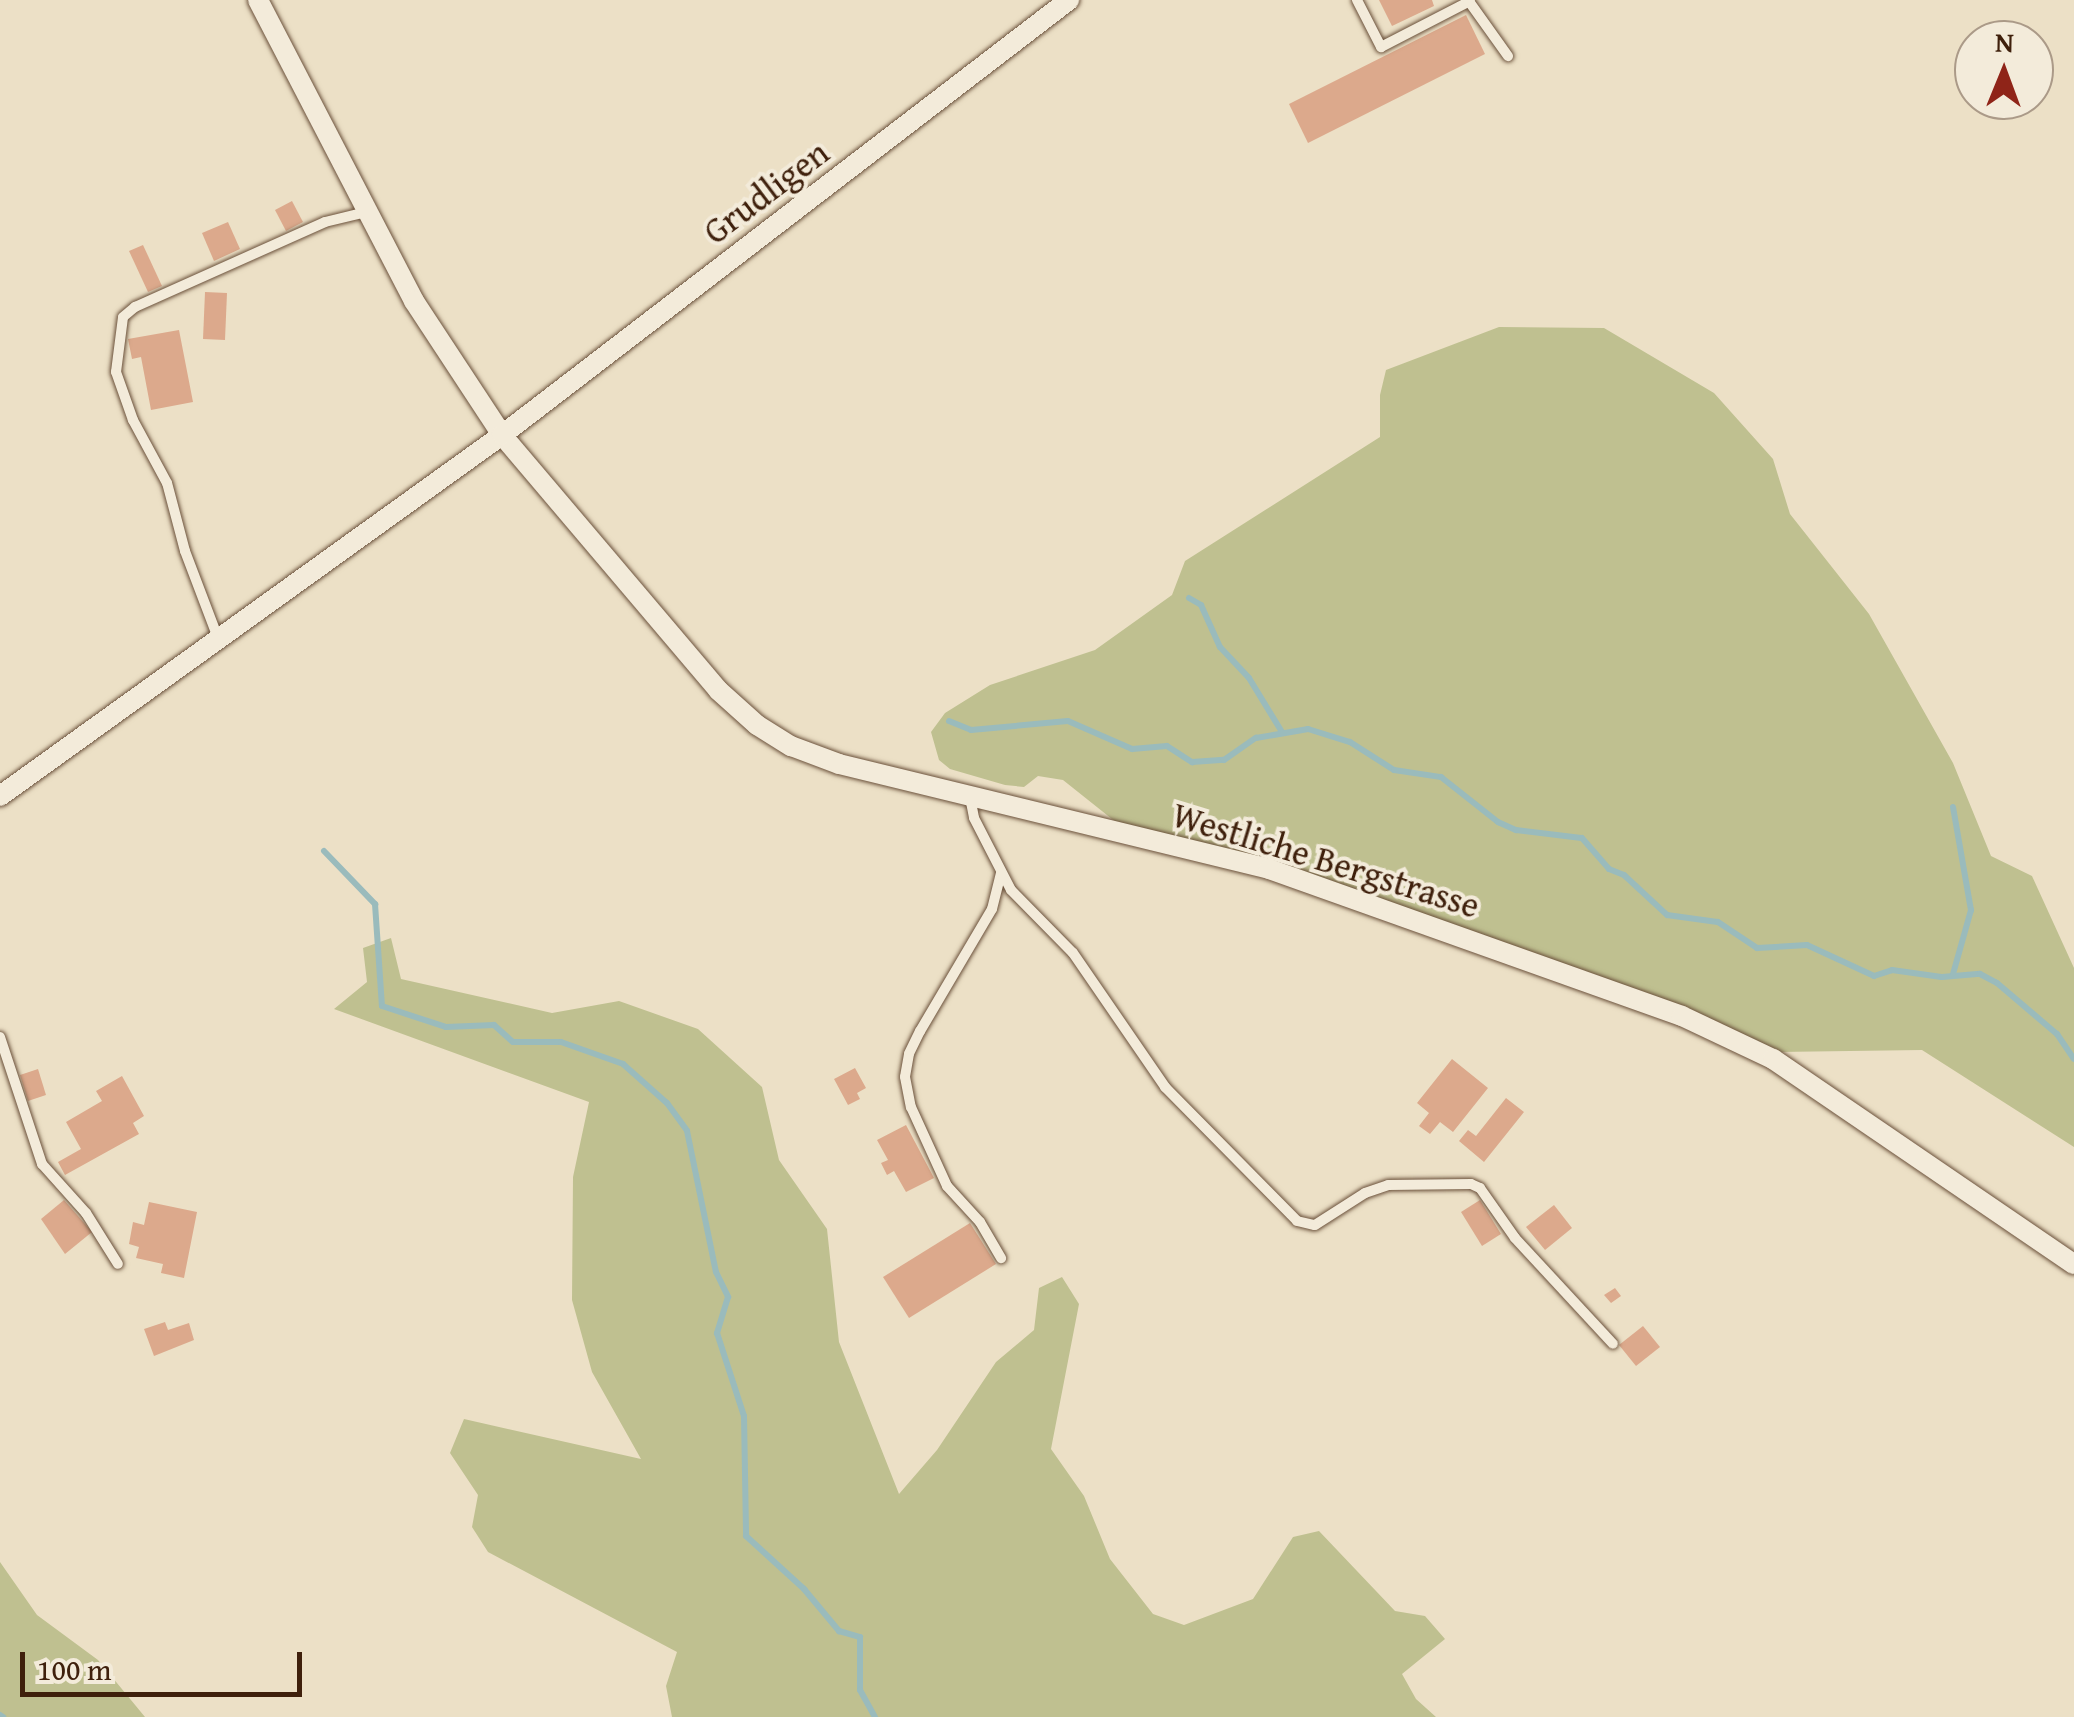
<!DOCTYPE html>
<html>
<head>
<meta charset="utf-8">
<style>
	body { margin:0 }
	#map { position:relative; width:2074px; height:1717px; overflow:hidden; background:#ece0c6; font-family:"Gentium Book Plus",serif }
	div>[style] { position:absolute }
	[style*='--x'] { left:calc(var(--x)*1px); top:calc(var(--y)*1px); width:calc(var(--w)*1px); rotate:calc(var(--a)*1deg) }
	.green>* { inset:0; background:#bfc090 }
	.stream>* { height:6px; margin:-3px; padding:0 3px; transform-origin:3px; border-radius:3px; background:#9abbbc }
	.building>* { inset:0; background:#dca98c }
	.roads { filter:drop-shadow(0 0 2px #6a503a) drop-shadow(0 0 2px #6a503a) }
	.lane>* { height:10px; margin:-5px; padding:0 5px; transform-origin:5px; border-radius:5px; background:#f3ebda }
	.street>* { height:20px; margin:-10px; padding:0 10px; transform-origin:10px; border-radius:10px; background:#f3ebda }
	span { translate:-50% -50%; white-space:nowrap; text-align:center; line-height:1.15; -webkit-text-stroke:8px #f3ebda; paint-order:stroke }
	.street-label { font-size:35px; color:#3f200c }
	.north { position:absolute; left:1954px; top:20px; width:100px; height:100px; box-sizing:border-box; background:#f3ebda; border:2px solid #ab9a88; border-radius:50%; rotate:1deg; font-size:28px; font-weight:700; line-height:40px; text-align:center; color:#3f200c }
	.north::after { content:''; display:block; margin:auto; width:35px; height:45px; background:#8f2418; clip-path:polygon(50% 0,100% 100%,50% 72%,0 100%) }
	.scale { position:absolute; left:20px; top:1652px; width:282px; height:45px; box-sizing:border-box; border:5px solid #3f200c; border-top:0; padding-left:12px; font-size:30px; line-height:35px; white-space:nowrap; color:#3f200c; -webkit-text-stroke:8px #f3ebda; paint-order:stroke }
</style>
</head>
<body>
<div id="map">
	<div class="green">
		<i style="clip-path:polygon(1499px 327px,1604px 328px,1714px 393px,1773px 459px,1790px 514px,1869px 614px,1953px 763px,1991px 856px,2032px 876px,2074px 968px,2074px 1147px,1922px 1050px,1774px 1052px,1122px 827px,1063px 780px,1038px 776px,1024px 787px,1005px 785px,950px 769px,939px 760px,931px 732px,945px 713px,990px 685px,1095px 650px,1172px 595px,1185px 561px,1380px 437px,1380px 395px,1386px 370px)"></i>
		<i style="clip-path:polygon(391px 938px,401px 979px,552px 1013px,619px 1001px,698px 1029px,762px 1087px,779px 1160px,827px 1229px,839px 1342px,899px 1494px,937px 1450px,996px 1362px,1034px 1330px,1039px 1288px,1062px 1277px,1079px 1304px,1051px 1449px,1084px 1496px,1110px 1559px,1153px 1614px,1184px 1625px,1253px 1599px,1293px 1537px,1319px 1531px,1395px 1611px,1425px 1616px,1445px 1639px,1402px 1674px,1416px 1699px,1436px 1717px,672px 1717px,666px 1686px,677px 1652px,488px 1552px,472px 1527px,478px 1495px,450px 1453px,464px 1419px,641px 1459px,592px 1372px,572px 1300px,573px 1177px,589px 1102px,334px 1009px,367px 982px,363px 948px)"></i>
		<i style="clip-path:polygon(0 1562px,37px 1615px,98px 1660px,145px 1717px,0 1717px)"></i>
	</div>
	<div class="stream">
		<i style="--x:1189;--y:598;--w:14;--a:30"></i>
		<i style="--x:1201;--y:605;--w:46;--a:65.7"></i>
		<i style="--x:1220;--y:647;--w:42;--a:46.9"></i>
		<i style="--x:1249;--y:678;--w:63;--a:58.6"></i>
		<i style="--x:949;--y:721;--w:24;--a:22"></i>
		<i style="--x:971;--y:730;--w:97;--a:-5.3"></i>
		<i style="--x:1068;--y:721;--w:70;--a:23.6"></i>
		<i style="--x:1132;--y:749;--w:35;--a:-5"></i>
		<i style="--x:1167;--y:746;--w:30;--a:33"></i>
		<i style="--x:1192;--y:762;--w:32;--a:-4"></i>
		<i style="--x:1224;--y:760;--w:39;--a:-35"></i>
		<i style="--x:1256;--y:738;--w:53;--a:-9.8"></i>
		<i style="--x:1308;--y:729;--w:44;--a:17.2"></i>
		<i style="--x:1350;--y:742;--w:52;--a:32.5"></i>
		<i style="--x:1394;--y:770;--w:48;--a:8.5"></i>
		<i style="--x:1441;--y:777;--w:73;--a:38.3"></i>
		<i style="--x:1498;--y:822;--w:20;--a:24"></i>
		<i style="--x:1516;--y:830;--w:66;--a:6.9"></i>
		<i style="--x:1582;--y:838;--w:41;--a:48.9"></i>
		<i style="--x:1609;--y:869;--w:16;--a:22"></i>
		<i style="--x:1624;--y:875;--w:59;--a:42.9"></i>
		<i style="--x:1667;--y:915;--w:51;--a:7.8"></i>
		<i style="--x:1718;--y:922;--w:47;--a:33.7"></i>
		<i style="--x:1757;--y:948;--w:50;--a:-3.4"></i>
		<i style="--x:1807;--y:945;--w:74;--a:24.8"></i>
		<i style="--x:1874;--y:976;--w:19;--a:-18"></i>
		<i style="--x:1892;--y:970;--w:50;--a:8"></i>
		<i style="--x:1942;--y:977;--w:38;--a:-5"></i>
		<i style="--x:1980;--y:974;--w:19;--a:28"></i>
		<i style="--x:1997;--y:983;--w:79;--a:40.4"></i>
		<i style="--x:2057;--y:1034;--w:30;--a:56"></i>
		<i style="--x:1953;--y:807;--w:105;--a:80.1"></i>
		<i style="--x:1971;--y:910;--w:66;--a:105.7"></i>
		<i style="--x:324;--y:851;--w:74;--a:46.1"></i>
		<i style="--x:375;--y:904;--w:102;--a:86.1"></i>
		<i style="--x:382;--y:1006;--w:67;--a:18.2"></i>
		<i style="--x:446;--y:1027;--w:48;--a:-2.4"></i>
		<i style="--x:494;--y:1025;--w:25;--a:42"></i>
		<i style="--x:513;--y:1042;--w:48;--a:0"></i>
		<i style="--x:561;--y:1042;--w:66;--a:19.5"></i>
		<i style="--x:623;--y:1064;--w:59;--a:41.6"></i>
		<i style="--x:667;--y:1103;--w:34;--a:54"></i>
		<i style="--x:687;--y:1131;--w:144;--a:78.4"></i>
		<i style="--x:716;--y:1272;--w:28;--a:64"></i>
		<i style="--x:728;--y:1297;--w:38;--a:107"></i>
		<i style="--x:717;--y:1333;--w:87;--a:72"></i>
		<i style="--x:744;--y:1416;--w:120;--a:89"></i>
		<i style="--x:746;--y:1536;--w:79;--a:42.4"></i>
		<i style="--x:804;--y:1589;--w:55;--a:50.2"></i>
		<i style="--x:839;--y:1631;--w:22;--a:16"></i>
		<i style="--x:860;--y:1637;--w:53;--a:90"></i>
		<i style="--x:860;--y:1690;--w:31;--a:61"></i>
		<i style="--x:0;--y:1715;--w:4;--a:34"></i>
	</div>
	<div class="building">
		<i style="clip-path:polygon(1379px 0,1432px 0,1434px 6px,1392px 26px)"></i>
		<i style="clip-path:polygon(1466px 15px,1485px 54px,1308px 143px,1289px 104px)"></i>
		<i style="clip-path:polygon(292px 201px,303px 222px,286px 231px,275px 210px)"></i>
		<i style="clip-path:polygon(228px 222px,240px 249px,214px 261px,202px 233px)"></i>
		<i style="clip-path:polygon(143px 245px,162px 286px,148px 292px,129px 251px)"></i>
		<i style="clip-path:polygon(205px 292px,227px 293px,225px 340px,203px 339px)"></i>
		<i style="clip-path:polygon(179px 330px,193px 402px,151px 410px,141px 357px,132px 359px,128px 339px)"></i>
		<i style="clip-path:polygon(1452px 1059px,1488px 1088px,1453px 1132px,1440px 1122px,1430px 1134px,1419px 1126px,1429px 1113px,1417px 1103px)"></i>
		<i style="clip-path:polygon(855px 1068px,866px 1088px,857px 1093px,860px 1099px,848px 1105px,834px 1079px)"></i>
		<i style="clip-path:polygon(38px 1069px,46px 1095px,28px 1101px,20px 1075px)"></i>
		<i style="clip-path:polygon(122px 1076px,144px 1116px,133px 1123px,139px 1134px,65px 1175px,58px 1162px,81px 1149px,66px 1122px,102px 1101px,96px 1091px)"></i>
		<i style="clip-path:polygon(1506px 1098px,1524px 1112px,1484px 1162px,1459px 1141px,1468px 1130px,1476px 1136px)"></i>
		<i style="clip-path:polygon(906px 1125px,934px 1178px,906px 1192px,894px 1171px,887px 1175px,881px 1163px,888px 1160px,877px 1140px)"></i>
		<i style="clip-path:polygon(64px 1200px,92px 1232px,65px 1254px,41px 1219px)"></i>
		<i style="clip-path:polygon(1480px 1200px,1501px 1234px,1482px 1246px,1461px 1212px)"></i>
		<i style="clip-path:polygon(149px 1202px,197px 1212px,184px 1278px,161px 1273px,163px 1264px,136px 1258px,139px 1247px,129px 1244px,133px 1222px,144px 1225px)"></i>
		<i style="clip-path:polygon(1554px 1205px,1572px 1228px,1545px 1250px,1526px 1227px)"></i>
		<i style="clip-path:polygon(970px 1223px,996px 1264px,909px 1318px,883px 1277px)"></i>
		<i style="clip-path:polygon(1615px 1288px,1621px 1296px,1611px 1303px,1604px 1295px)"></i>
		<i style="clip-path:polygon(165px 1322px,168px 1330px,189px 1323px,194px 1340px,154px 1356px,144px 1329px)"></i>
		<i style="clip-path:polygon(1643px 1326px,1660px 1347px,1636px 1366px,1619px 1345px)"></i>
	</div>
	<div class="roads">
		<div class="lane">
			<i style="--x:1357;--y:0;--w:53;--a:62.9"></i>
			<i style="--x:1381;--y:47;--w:100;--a:-27.3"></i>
			<i style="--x:1468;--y:0;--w:69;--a:54.5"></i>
			<i style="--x:218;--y:638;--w:93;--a:-110.8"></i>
			<i style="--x:185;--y:551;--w:70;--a:-104.8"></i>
			<i style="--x:167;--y:483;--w:72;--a:-118.4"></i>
			<i style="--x:133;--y:420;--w:51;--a:-109.5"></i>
			<i style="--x:116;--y:372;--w:55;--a:-82.7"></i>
			<i style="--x:123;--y:317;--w:16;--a:-40"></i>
			<i style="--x:135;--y:307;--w:208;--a:-24.1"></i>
			<i style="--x:325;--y:222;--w:42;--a:-13.7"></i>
			<i style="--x:970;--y:797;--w:21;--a:79"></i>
			<i style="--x:974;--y:818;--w:81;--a:62.8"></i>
			<i style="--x:1011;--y:890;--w:88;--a:45.5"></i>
			<i style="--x:1073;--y:953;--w:163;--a:55.5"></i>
			<i style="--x:1165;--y:1087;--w:188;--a:45.4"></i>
			<i style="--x:1297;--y:1221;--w:18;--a:13"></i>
			<i style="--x:1315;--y:1225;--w:59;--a:-32.6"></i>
			<i style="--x:1365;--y:1193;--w:24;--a:-19"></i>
			<i style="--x:1388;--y:1185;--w:83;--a:-0.7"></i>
			<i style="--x:1471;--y:1184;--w:10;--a:24"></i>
			<i style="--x:1480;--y:1188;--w:61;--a:55"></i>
			<i style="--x:1515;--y:1238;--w:144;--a:47.2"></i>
			<i style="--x:1001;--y:873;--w:37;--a:104"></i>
			<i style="--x:992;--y:909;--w:142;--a:120.5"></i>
			<i style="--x:920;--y:1031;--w:25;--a:116"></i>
			<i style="--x:909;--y:1054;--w:23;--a:100"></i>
			<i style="--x:905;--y:1077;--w:31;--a:79"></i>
			<i style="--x:911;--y:1107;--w:87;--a:65.5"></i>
			<i style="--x:947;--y:1186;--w:49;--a:47.5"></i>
			<i style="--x:980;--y:1222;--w:42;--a:59.7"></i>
			<i style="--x:0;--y:1037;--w:134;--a:71.7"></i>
			<i style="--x:42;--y:1164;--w:66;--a:48.1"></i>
			<i style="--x:86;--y:1213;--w:60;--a:57.9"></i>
		</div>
		<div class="street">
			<i style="--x:258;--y:0;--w:339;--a:62.6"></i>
			<i style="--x:414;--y:301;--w:160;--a:56.7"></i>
			<i style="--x:502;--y:435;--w:334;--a:49.7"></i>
			<i style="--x:718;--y:690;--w:52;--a:41.9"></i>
			<i style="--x:757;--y:725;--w:40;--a:32"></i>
			<i style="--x:791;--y:746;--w:51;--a:20.6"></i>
			<i style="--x:839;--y:764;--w:443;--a:13.7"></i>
			<i style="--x:1269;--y:869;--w:438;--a:19.6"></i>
			<i style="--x:1682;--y:1016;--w:101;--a:25.3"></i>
			<i style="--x:1773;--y:1059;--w:364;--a:34.3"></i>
			<i style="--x:0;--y:796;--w:618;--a:-35.72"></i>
			<i style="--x:502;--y:435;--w:715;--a:-37.5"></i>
		</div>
	</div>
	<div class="street-label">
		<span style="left:766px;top:192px;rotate:-37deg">Grudligen</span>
		<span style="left:1326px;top:860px;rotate:17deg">Westliche Bergstrasse</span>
	</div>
	<div class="north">N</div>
	<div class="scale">100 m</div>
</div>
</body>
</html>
